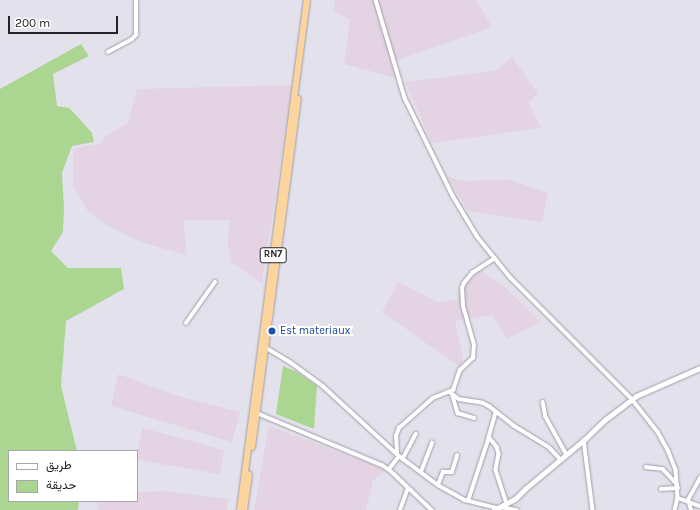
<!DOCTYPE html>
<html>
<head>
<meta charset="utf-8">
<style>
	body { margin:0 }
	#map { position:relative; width:700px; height:510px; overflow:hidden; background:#e3e1ec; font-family:Karla,Vazirmatn,sans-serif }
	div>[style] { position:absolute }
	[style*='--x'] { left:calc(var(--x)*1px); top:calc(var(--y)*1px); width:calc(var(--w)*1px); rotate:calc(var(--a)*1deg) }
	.industrial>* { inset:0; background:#e4d3e3 }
	.green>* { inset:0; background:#abd692 }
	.roads { filter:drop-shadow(0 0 1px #9f9da8) drop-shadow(0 0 1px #9f9da8) }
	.minor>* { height:3.5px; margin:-1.75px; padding:0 1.75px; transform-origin:1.75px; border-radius:1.75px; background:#fff }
	.tertiary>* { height:4.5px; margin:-2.25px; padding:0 2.25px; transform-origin:2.25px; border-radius:2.25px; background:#fff }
	.trunk>* { height:6px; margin:-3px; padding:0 3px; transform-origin:3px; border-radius:3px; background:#fcd49e }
	.dots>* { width:11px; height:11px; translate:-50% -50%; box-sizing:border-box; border:2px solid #fff; border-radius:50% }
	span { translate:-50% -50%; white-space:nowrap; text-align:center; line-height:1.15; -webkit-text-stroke:4px #fff; paint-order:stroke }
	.shield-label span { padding:1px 3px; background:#fff; border:1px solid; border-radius:3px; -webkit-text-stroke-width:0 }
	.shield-label { font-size:10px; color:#242327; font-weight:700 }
	.transit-label { font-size:11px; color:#164399 }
	.left { translate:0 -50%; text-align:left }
	.legend { position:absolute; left:8px; top:450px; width:130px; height:52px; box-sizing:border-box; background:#fff; border:1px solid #a7a7a9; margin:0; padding:5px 7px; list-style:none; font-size:12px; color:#242327 }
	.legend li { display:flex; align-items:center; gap:8px; height:20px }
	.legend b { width:20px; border:1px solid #a7a7a9 }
	.scale { position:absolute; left:8px; top:16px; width:110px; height:18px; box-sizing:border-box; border:2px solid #242327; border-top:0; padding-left:5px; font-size:12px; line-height:14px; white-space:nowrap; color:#242327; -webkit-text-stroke:3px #fff; paint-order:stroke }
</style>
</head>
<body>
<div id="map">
	<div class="industrial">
		<i style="clip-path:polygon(335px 0,476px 0,492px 27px,392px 62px,396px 78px,344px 64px,350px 20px,333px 11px)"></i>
		<i style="clip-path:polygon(512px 57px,538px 94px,528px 102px,541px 128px,432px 143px,405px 82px,495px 71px)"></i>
		<i style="clip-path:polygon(292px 85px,262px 283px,232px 263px,228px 245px,229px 220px,183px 220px,187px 255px,141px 242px,108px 226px,87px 210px,73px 185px,73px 149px,101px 143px,105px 136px,128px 123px,137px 89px)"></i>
		<i style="clip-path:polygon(446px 175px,460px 181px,510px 180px,548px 193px,542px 222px,468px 211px)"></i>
		<i style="clip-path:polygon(481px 271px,507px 289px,541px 322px,507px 339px,492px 315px,455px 321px,463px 359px,460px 367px,382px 312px,398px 282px,438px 302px,457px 300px,458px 289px)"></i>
		<i style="clip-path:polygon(118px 374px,178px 396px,240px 412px,232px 442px,111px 406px)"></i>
		<i style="clip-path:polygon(269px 426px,387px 470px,373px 480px,366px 510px,254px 510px)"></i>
		<i style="clip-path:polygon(143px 428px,224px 450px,220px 474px,137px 460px,137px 451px)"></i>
		<i style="clip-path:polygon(166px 491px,229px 499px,227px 510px,99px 510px,97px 501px,137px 501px,137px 492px)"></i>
	</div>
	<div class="green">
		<i style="clip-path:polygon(81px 44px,89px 56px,53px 74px,57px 106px,69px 108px,76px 115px,92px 133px,94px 142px,72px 146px,62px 173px,64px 209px,63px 232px,51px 251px,68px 268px,121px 268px,124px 289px,66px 321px,61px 386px,77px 451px,9px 451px,9px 501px,79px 501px,78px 510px,0 510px,0 89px)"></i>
		<i style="clip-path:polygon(283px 366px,297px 372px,317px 386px,314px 429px,276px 414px)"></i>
	</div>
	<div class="roads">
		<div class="minor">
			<i style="--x:376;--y:0;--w:102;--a:73.5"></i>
			<i style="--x:405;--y:98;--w:109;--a:63.9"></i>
			<i style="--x:453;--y:196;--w:47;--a:59"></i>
			<i style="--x:477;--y:236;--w:53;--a:51.2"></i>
			<i style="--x:510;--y:277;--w:173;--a:45"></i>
			<i style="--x:632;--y:399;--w:42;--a:51.8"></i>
			<i style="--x:658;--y:432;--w:21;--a:61"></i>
			<i style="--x:668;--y:450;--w:22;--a:68"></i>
			<i style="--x:676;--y:470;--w:28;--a:86"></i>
			<i style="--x:678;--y:498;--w:12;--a:104"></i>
			<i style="--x:108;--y:52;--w:27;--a:-28"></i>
			<i style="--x:132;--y:39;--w:6;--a:-45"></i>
			<i style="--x:136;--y:35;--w:35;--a:-90"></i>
			<i style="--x:186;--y:323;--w:50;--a:-54.7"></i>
			<i style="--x:265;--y:347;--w:29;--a:31"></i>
			<i style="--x:290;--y:362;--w:41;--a:36"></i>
			<i style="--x:323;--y:386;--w:103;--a:42.6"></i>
			<i style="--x:399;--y:456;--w:49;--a:36.6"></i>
			<i style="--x:438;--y:485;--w:31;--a:29"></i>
			<i style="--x:465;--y:500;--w:32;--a:14"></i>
			<i style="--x:450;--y:392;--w:11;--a:38"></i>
			<i style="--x:459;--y:399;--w:24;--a:9"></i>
			<i style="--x:483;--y:403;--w:7;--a:27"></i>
			<i style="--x:489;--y:406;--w:31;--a:38"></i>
			<i style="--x:513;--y:425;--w:42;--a:31.4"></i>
			<i style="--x:549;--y:447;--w:18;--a:47"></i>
			<i style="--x:453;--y:396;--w:18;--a:74"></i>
			<i style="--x:458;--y:413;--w:17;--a:17"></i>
			<i style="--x:543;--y:402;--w:15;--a:79"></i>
			<i style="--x:546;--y:417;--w:43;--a:61.1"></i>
			<i style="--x:257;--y:413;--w:135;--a:22.6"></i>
			<i style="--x:382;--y:465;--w:11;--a:34"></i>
			<i style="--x:391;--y:471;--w:57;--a:43.6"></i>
			<i style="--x:496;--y:413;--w:25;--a:106"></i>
			<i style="--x:489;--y:437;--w:13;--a:51"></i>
			<i style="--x:497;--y:447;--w:7;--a:74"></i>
			<i style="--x:499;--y:454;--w:16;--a:101"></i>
			<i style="--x:496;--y:470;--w:36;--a:72"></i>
			<i style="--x:584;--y:440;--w:71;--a:82.7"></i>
			<i style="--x:397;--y:453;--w:17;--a:-93"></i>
			<i style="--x:396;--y:436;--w:9;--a:-69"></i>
			<i style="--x:399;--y:428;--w:45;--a:-41.4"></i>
			<i style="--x:433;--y:398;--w:22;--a:-22"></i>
			<i style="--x:453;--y:390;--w:21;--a:-71"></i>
			<i style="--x:460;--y:370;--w:18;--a:-43"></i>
			<i style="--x:473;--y:358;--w:13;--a:-86"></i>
			<i style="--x:474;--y:345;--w:41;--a:-105.8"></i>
			<i style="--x:463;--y:306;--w:18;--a:-93"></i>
			<i style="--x:462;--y:288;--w:5;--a:-68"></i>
			<i style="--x:464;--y:283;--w:13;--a:-51"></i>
			<i style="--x:472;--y:273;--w:27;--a:-33"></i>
			<i style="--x:403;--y:458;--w:27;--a:-62"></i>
			<i style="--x:646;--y:467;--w:17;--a:7"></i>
			<i style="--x:663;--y:469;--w:21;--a:47"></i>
			<i style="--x:389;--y:469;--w:16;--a:-52"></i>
			<i style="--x:421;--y:472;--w:31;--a:-69"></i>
			<i style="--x:438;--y:485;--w:14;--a:-69"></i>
			<i style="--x:443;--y:472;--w:9;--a:0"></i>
			<i style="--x:452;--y:472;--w:17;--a:-73"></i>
			<i style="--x:661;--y:489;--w:17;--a:-3"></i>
			<i style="--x:678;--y:498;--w:23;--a:20"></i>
			<i style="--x:468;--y:501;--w:67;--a:-71.8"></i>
			<i style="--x:501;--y:507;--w:16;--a:11"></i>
			<i style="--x:400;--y:510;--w:23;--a:-70"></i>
			<i style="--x:691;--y:510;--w:10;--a:-107"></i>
			<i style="--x:688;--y:500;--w:25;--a:-61"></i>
		</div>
		<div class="tertiary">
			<i style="--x:494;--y:510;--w:24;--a:-28"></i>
			<i style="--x:515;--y:499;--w:14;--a:-45"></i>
			<i style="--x:525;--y:489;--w:77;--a:-39.7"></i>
			<i style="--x:584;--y:440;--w:30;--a:-44"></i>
			<i style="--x:606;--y:419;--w:38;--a:-37"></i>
			<i style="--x:636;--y:396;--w:70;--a:-23.6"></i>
		</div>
		<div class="trunk">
			<i style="--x:252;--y:447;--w:351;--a:-82.5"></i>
			<i style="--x:240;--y:510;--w:514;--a:-82.52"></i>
			<i style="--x:244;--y:510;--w:36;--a:-82"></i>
		</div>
	</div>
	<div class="dots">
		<i style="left:272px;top:331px;background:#1a4fb4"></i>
	</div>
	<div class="shield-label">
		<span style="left:273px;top:255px">RN7</span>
	</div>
	<div class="transit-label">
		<span class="left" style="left:280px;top:331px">Est materiaux</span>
	</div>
	<ul class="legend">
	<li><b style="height:5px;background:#fff"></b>طريق</li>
	<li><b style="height:11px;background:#abd692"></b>حديقة</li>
	</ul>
	<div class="scale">200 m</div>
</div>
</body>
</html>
